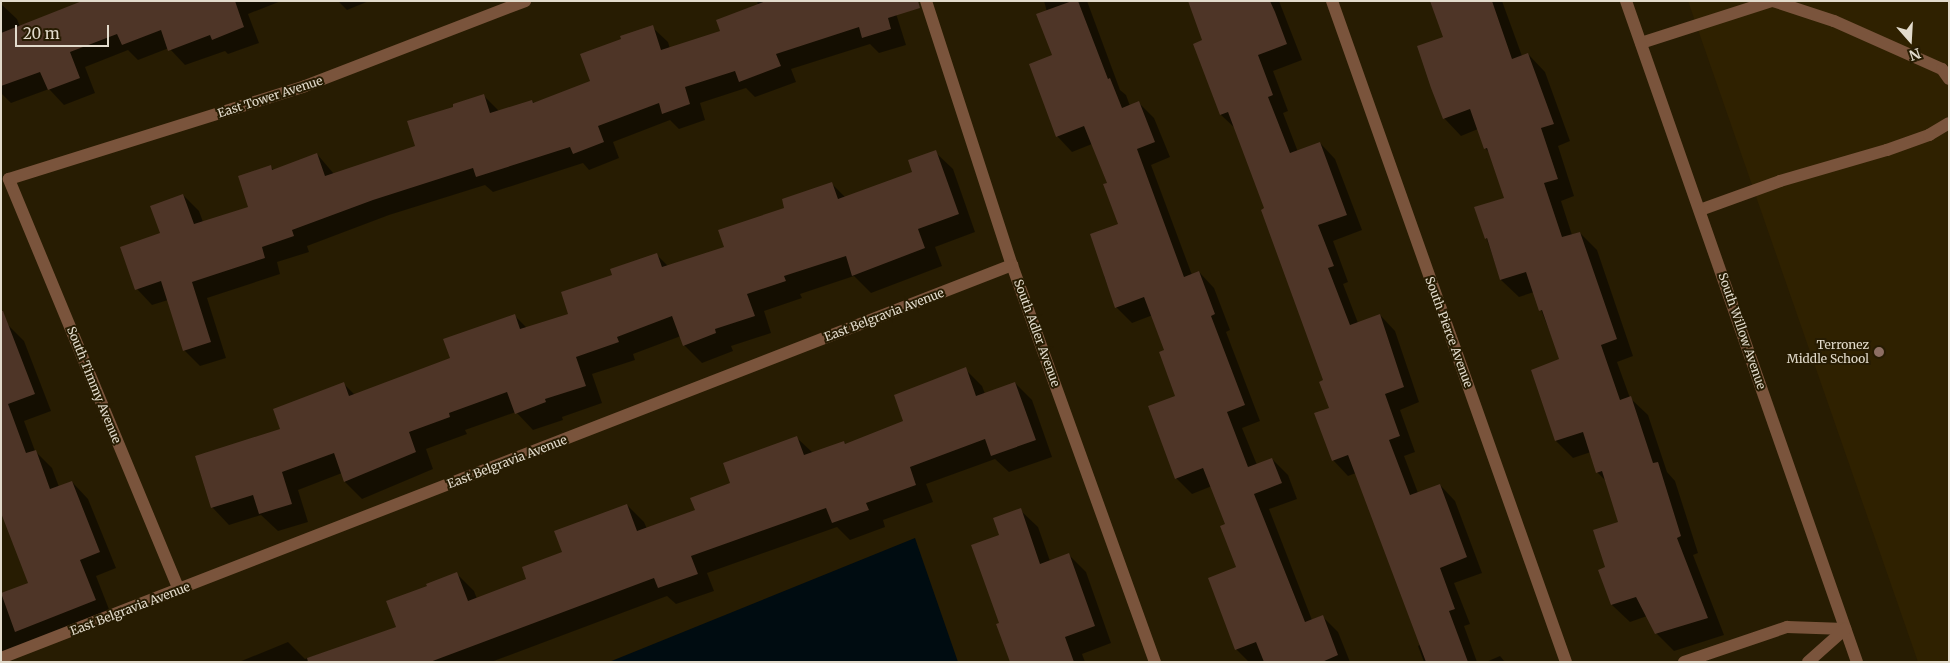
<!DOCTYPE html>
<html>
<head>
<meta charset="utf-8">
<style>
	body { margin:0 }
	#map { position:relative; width:1950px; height:663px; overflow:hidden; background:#271c02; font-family:Merriweather,serif }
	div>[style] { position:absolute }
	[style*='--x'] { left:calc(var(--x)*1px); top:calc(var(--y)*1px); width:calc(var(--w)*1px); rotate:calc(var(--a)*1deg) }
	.built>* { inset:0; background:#2f2100 }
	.water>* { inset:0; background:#000c11 }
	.shadow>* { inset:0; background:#0007 }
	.building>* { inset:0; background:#4e3527 }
	.service>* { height:12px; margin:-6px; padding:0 6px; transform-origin:6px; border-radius:6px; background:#7a543c }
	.minor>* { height:12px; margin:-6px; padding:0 6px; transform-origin:6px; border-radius:6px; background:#7a543c }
	.dots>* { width:14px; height:14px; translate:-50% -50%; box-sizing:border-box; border:2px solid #271c02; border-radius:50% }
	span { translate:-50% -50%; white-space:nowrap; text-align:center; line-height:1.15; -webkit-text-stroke:4px #271c02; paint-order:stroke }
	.street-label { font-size:12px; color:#e2dbcc }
	.poi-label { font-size:12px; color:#e2dbcc }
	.right { translate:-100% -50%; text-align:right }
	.frame { position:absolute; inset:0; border:2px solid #e2dbcc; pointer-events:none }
	.north { position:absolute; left:1885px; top:15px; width:50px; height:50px; -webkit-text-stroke:4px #271c02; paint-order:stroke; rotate:161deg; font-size:14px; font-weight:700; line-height:20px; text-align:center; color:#e2dbcc }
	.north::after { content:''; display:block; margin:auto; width:18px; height:22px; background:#e2dbcc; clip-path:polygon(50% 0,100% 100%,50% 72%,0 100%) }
	.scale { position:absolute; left:15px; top:25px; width:94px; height:22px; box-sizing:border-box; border:2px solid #e2dbcc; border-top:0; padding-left:6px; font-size:15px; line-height:18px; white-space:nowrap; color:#e2dbcc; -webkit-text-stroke:4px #271c02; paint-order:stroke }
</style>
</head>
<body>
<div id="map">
	<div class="built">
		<i style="clip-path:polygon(1688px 1px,1949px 1px,1949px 662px,1918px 662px)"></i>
	</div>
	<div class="water">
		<i style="clip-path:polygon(915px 538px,958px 662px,609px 662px)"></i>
	</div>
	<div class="shadow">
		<i style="clip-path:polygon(86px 1px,281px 1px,248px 14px,259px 43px,228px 54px,225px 51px,185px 65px,169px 48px,138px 60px,128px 50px,85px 67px,95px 93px,64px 105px,49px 89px,11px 103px,1px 93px,1px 4px,17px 19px,20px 27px)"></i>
		<i style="clip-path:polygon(338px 1px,369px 1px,347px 10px)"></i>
		<i style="clip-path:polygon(757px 1px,892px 1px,906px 45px,879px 53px,870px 44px,791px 69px,796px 82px,755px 97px,746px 88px,700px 103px,705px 120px,679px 129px,670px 120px,613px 142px,619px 158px,589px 170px,583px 163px,493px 192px,485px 185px,389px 215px,307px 246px,309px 252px,277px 262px,280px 274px,207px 298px,226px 358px,200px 366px,184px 350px,168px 300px,152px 305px,137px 289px,183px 195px,199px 211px,203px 222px,249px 208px,270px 167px,274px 170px,317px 154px,334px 174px,416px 147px,455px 108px,483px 95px,499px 111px,532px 101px,534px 103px,591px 82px,652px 27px,668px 42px,670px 49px,722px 32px,758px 5px)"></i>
		<i style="clip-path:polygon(1044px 1px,1087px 1px,1120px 90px,1126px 95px,1130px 106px,1139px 103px,1154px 118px,1170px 157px,1151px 165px,1192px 275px,1199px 272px,1214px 288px,1230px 330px,1226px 332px,1260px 421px,1242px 428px,1257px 465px,1272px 459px,1288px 475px,1297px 499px,1269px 509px,1312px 620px,1322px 616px,1338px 632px,1350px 662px,1249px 662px,1236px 649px,1237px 568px,1227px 525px,1212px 486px,1192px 494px,1176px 478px,1177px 397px,1166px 351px,1153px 315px,1132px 323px,1116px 307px,1104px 276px,1107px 275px,1119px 225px,1108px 184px,1092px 144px,1072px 152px,1057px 136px,1053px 56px,1047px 12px)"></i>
		<i style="clip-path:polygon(1189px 1px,1279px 1px,1302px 60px,1273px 71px,1288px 111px,1283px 113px,1298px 152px,1320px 143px,1335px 159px,1362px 230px,1333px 241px,1348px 282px,1343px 284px,1358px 323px,1380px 315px,1395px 331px,1419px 402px,1400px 410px,1415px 452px,1404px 456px,1418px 493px,1440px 485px,1455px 501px,1482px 573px,1454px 583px,1470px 624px,1464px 626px,1477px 662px,1424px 662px,1418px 646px,1421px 644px,1356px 473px,1348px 476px,1333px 460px,1330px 408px,1325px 381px,1266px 209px,1236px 129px,1221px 115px,1194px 44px,1204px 41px)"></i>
		<i style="clip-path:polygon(1432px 1px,1502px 1px,1522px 56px,1528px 54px,1545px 72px,1570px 141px,1558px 146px,1574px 196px,1561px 201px,1572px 235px,1580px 233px,1597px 250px,1633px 356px,1617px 362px,1630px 398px,1648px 415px,1667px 472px,1675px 481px,1698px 553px,1693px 555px,1724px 635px,1674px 651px,1656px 633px,1647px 616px,1630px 622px,1612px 605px,1599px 571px,1607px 568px,1620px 523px,1607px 482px,1597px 472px,1591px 452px,1573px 458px,1556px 441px,1561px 360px,1534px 292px,1519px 297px,1501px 280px,1476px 208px,1505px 199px,1490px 153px,1485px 148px,1478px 129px,1461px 136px,1444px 118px,1445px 38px)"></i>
		<i style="clip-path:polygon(935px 152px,953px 169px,975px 232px,935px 247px,942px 266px,871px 293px,854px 276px,800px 294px,802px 298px,764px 311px,771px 333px,731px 346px,733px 351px,702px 363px,684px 345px,681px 336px,633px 354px,635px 360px,592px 374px,602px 403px,562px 417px,563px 420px,533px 430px,516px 412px,465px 430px,467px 434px,426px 449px,433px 469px,362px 499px,345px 482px,342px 473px,298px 490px,308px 522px,278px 531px,261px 515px,229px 525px,212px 507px,282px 430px,344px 384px,355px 395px,452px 359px,514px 315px,527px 328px,570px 314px,614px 275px,656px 254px,668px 266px,725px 248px,786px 209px,832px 184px,846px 198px,914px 173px)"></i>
		<i style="clip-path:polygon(7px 324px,24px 341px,51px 411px,24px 421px,35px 451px,52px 468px,59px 487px,72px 482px,88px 499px,116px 568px,96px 576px,112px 617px,1px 661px,1px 595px,29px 583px,1px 508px)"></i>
		<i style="clip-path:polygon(965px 369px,982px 386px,985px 394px,1015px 383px,1032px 400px,1052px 457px,1009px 472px,995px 459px,926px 484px,933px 502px,883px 520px,885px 527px,850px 540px,837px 527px,707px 573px,714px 591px,676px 604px,667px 596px,491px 662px,239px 662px,288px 642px,305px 659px,397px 628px,428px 587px,457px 574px,474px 591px,477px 599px,528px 580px,627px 505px,644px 522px,647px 529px,696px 511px,797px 438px,813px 453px,844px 442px,846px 445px,905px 422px)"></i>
		<i style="clip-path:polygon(1020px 510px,1038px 527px,1050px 561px,1069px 555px,1086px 572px,1111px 643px,1082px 654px,1085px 662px,1011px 662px,1000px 624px,1001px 536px)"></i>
		<i style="clip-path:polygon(1500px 656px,1505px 662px,1486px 662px)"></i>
	</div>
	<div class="building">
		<i style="clip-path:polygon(82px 1px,235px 1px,244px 27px,212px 40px,210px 35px,168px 51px,161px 30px,122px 45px,117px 34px,70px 52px,80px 78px,48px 90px,40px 72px,1px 86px,1px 33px)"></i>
		<i style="clip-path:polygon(766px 1px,918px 1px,920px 8px,888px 18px,891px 29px,862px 38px,859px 27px,776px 54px,781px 66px,739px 82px,735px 71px,685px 87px,690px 104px,662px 114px,659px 103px,598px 126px,604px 142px,573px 154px,570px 147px,476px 177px,473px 168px,373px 200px,292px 230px,294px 236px,262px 247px,265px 258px,192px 282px,211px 342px,183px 351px,161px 281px,135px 290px,120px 247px,160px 233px,150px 206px,183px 194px,194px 224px,248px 207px,238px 176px,271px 165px,272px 170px,317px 153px,325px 176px,415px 146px,407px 121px,453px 107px,453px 104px,484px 94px,490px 113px,532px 100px,533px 103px,590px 81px,580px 54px,621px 39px,620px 36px,653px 25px,661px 50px,720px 31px,716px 20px)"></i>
		<i style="clip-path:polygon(1072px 1px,1078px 1px,1108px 79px,1110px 78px,1122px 108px,1139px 101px,1155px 142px,1137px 149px,1184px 277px,1199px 271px,1215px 314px,1211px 316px,1245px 405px,1227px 412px,1248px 467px,1272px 458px,1282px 483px,1254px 494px,1305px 622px,1323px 615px,1338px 655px,1322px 662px,1264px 662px,1256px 642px,1235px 650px,1208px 578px,1236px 567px,1220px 526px,1225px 524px,1203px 468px,1175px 479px,1148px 406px,1175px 396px,1159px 352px,1164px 350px,1144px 297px,1115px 308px,1090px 234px,1118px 224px,1103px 184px,1107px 183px,1084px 126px,1056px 137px,1029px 64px,1052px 55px,1036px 14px)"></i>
		<i style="clip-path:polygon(1188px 1px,1270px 1px,1275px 12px,1287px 44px,1258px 55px,1273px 95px,1268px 97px,1290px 153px,1320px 142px,1347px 215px,1318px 225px,1334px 266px,1328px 268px,1350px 325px,1380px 314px,1404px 387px,1385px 394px,1400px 436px,1389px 440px,1410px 495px,1440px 484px,1467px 557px,1440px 568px,1455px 609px,1449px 611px,1468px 662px,1426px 662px,1348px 455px,1332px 461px,1314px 413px,1329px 408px,1319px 382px,1323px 380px,1261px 210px,1264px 208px,1228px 112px,1220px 115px,1193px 44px,1202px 40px)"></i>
		<i style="clip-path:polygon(1430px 1px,1492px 1px,1512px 59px,1528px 53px,1554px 124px,1541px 128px,1558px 179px,1544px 183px,1562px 237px,1580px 232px,1617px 339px,1601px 345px,1620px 400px,1631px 396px,1653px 463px,1658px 462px,1681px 536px,1677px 538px,1708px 618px,1655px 634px,1636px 597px,1611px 605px,1598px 570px,1605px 567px,1593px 530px,1618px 522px,1602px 471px,1596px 473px,1583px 432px,1555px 441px,1531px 370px,1559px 359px,1542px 310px,1539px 311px,1526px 272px,1500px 280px,1487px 238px,1485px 239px,1474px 207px,1504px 198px,1487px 148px,1484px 149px,1470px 109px,1443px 119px,1431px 88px,1417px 46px,1443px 37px)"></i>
		<i style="clip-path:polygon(936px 150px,959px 214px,918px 229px,925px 248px,852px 276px,846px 256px,784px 276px,786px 281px,747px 294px,755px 316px,715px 329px,716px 333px,683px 346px,672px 316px,617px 337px,619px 342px,576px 357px,586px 386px,545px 399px,546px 402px,515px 414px,507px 392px,449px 413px,450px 417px,409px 432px,416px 452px,344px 482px,334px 453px,282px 472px,292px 504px,259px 514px,253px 495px,211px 508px,195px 456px,280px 429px,273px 409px,344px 382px,349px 396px,450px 358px,443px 339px,515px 314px,520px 329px,568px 314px,561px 292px,612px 275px,610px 269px,657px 253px,662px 267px,724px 247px,718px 230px,784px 208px,782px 199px,832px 182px,838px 199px,912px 172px,908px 160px)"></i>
		<i style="clip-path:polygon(1px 311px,3px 311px,35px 394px,8px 404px,26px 453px,36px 450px,50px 489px,72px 481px,100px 552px,80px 560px,96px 600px,15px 632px,1px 593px,28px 583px,1px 513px)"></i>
		<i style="clip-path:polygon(966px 367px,976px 396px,1015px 382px,1036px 440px,991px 456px,985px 439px,910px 467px,916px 485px,866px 503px,869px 510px,832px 523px,826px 508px,691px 556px,698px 574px,658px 588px,654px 578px,430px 662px,308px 662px,307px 658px,396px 627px,386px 601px,427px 586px,426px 584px,457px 572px,468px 601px,526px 579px,522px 567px,562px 552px,554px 531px,627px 504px,637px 531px,695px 510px,690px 498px,730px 483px,723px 463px,797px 436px,804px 455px,844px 441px,845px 444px,903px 421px,894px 395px)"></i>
		<i style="clip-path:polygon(1021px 508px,1040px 564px,1069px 553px,1095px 626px,1065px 637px,1074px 662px,1010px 662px,996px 624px,999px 623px,971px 545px,999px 535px,993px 518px)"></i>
	</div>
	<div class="service">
		<i style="--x:1773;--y:1;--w:64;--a:18.2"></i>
		<i style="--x:1834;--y:21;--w:118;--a:24"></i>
		<i style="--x:1942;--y:69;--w:12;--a:55"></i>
		<i style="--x:1641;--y:43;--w:138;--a:-17.8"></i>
		<i style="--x:1700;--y:210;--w:85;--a:-19.9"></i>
		<i style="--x:1780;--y:181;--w:111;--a:-16.2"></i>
		<i style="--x:1887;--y:150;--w:45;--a:-19.7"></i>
		<i style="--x:1929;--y:135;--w:23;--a:-31"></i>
	</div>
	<div class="minor">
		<i style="--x:926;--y:1;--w:278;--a:72"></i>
		<i style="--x:1012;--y:265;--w:422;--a:70.2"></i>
		<i style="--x:1332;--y:1;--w:701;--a:70.51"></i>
		<i style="--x:1626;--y:1;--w:700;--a:70.74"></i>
		<i style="--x:179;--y:590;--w:445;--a:-112.5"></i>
		<i style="--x:9;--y:179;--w:310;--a:-17.4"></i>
		<i style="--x:305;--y:86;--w:236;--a:-21.1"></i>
		<i style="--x:1;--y:658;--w:1085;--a:-21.24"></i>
		<i style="--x:1684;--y:662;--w:109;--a:-18.8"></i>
		<i style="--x:1787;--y:627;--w:58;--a:2"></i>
		<i style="--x:1808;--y:662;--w:50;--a:-41.7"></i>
	</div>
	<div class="dots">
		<i style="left:1879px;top:352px;background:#8d6e63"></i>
	</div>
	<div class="street-label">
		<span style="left:270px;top:97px;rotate:-18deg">East Tower Avenue</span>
		<span style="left:884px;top:315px;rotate:-21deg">East Belgravia Avenue</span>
		<span style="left:1742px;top:331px;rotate:71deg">South Willow Avenue</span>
		<span style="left:1449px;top:332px;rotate:70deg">South Pierce Avenue</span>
		<span style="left:1037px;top:333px;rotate:70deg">South Adler Avenue</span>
		<span style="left:94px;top:385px;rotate:68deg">South Timmy Avenue</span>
		<span style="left:507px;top:462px;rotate:-21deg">East Belgravia Avenue</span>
		<span style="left:130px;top:609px;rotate:-21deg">East Belgravia Avenue</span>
	</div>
	<div class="poi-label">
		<span class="right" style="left:1869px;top:352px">Terronez<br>Middle School</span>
	</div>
	<div class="frame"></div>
	<div class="north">N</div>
	<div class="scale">20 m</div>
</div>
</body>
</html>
